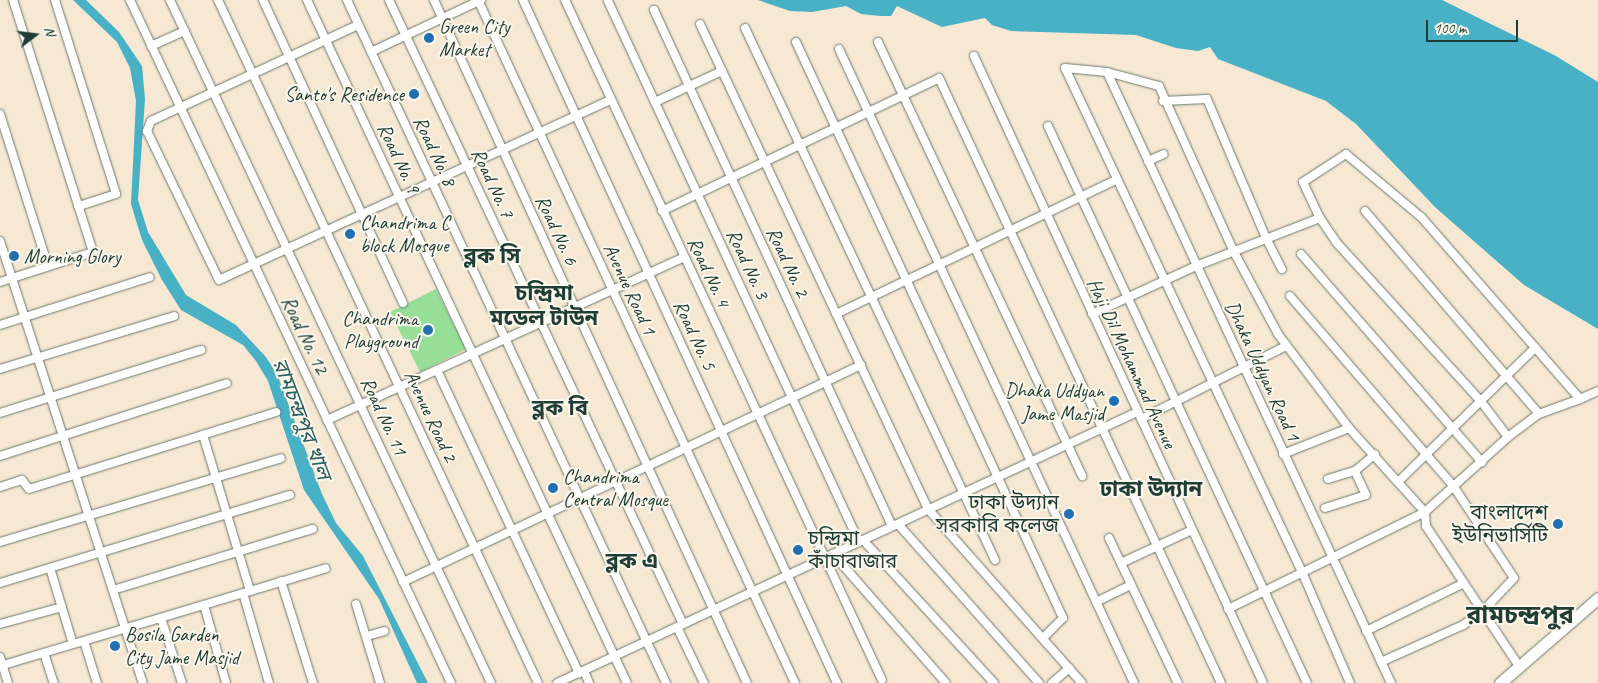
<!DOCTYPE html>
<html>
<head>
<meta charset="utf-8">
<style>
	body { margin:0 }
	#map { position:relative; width:1598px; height:683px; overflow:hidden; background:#f6e8d3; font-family:Caveat,"Noto Sans Bengali",sans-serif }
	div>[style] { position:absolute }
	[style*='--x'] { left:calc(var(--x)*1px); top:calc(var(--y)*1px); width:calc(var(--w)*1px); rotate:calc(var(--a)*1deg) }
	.green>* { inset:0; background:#97df99 }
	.water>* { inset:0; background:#48b1c6 }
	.roads { filter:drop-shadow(0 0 1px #6a796c) drop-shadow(0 0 1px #6a796c) }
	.minor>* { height:8px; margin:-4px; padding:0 4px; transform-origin:4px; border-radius:4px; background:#fff }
	.highway>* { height:11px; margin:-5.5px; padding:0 5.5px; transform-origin:5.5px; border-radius:5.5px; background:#fff }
	.dots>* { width:14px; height:14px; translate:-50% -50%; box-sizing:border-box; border:2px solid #fbf7ec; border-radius:50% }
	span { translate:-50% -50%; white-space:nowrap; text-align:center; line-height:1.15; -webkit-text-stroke:4px #fbf7ec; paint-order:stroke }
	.poi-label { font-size:20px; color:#1f3d34 }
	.left { translate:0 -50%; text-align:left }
	.right { translate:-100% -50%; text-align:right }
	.street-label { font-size:20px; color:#1f3d34 }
	.water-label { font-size:21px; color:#2b6060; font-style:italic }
	.quarter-label { font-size:22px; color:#1f3d34; font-weight:700 }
	.district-label { font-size:25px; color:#1f3d34; font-weight:700 }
	.north { position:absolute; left:10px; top:10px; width:50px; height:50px; -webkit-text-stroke:4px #fbf7ec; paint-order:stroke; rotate:75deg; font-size:14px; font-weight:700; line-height:20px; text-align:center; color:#1f3d34 }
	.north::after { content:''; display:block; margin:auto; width:18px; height:22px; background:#1f3d34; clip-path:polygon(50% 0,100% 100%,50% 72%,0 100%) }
	.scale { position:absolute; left:1426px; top:20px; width:92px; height:22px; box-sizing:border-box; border:2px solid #1f3d34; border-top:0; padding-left:6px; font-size:15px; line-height:18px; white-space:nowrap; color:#1f3d34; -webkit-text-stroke:4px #fbf7ec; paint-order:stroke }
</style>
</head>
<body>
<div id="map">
	<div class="green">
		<i style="clip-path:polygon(436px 289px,466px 349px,420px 372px,390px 312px)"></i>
	</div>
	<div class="water">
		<i style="clip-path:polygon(73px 0,86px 0,119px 32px,142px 66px,145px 99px,138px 200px,148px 232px,186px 295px,236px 325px,266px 357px,277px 374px,322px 494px,336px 523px,363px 556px,428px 683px,417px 683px,379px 599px,304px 490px,268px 381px,256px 361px,243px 345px,181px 310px,162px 280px,142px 240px,131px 204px,136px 101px,130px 68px,117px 42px)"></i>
		<i style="clip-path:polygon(758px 0,1442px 0,1556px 56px,1598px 82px,1598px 329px,1524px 285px,1436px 208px,1356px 124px,1326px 101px,1218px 59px,1210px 47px,1198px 51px,1176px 48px,1136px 35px,1011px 31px,992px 25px,985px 18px,942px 27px,897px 6px,891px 16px,880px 16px,861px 14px,846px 6px,812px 12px,790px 11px)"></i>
	</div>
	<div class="roads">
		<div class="minor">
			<i style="--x:55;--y:0;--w:203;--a:72.5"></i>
			<i style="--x:116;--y:194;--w:40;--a:162"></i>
			<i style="--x:130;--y:0;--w:755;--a:64.83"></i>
			<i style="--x:170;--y:0;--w:755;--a:64.83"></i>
			<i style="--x:218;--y:0;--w:754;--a:64.9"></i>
			<i style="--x:263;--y:0;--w:334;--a:65.2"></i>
			<i style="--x:307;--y:0;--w:754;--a:64.9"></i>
			<i style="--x:347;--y:0;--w:754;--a:64.96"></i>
			<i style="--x:389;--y:0;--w:690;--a:64.77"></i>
			<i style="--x:434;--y:0;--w:751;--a:65.38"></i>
			<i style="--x:478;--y:0;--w:753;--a:65.1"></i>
			<i style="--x:523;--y:0;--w:752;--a:65.31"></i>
			<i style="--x:565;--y:0;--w:750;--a:65.01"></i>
			<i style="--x:608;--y:1;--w:596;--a:65.11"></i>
			<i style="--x:654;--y:10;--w:568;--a:65.24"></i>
			<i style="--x:700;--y:24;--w:536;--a:64.82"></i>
			<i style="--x:928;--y:509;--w:232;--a:48.5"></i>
			<i style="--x:358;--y:25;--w:228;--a:155.1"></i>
			<i style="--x:151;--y:121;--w:11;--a:112"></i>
			<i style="--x:147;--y:131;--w:165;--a:64.2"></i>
			<i style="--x:219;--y:280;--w:431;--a:-24.7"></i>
			<i style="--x:745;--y:28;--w:588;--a:64.83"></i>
			<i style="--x:796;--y:42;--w:635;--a:65.13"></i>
			<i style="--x:1063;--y:618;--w:28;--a:135"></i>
			<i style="--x:878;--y:42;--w:480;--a:64.8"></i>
			<i style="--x:151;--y:46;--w:37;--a:-24"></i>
			<i style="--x:839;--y:49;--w:699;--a:65.05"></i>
			<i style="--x:371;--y:52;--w:122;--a:-25.3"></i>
			<i style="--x:974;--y:56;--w:690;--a:65.25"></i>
			<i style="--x:1107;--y:72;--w:674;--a:65.07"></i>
			<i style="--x:1163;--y:101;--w:44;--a:-2.6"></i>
			<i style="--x:1207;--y:99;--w:151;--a:67"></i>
			<i style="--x:1266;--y:238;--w:35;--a:63"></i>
			<i style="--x:655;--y:102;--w:74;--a:-24.8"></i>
			<i style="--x:0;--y:114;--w:159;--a:72.5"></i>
			<i style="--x:1048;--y:126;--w:614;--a:65.06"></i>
			<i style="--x:1148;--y:161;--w:17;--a:-24"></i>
			<i style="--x:662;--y:211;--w:307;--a:-25.6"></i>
			<i style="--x:939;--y:78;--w:667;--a:65.01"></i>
			<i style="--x:1365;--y:211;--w:267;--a:49.4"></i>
			<i style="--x:0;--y:241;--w:465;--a:72.1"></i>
			<i style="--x:1301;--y:254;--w:276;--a:49"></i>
			<i style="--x:0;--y:282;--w:98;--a:-17.9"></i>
			<i style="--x:93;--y:252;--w:264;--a:-107.6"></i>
			<i style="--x:1290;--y:296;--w:252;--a:49.3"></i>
			<i style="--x:1454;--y:487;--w:109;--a:56.6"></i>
			<i style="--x:1514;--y:578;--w:44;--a:133.2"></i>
			<i style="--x:1484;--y:610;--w:26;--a:144"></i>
			<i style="--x:1463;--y:625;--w:90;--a:155.7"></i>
			<i style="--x:836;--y:314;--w:310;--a:-25.6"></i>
			<i style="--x:1092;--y:314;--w:115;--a:-24.8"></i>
			<i style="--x:1196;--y:266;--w:133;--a:-21.2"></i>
			<i style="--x:0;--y:325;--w:157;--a:-17.7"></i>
			<i style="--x:0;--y:369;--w:182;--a:-16.9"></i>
			<i style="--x:437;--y:370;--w:335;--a:64.9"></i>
			<i style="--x:1580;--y:399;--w:20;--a:-24"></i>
			<i style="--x:0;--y:413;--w:211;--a:-17.4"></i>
			<i style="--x:1141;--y:419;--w:162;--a:-26.7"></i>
			<i style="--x:327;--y:420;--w:392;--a:-24.5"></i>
			<i style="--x:203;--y:435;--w:163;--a:73.2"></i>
			<i style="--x:1283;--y:454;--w:71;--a:-21.5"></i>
			<i style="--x:0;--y:456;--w:238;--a:-17.8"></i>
			<i style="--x:1328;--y:479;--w:28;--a:-17"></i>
			<i style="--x:1355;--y:471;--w:26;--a:-40"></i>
			<i style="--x:1398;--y:482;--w:192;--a:-44.4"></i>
			<i style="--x:0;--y:487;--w:23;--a:-18"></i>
			<i style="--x:22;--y:480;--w:11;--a:52"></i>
			<i style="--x:29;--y:489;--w:259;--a:-17.3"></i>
			<i style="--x:1325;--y:508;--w:43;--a:-17.6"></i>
			<i style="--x:1366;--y:495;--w:26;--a:-115"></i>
			<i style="--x:898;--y:524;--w:213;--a:48.4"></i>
			<i style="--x:1109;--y:538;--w:161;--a:64.6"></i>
			<i style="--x:863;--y:540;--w:194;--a:47.5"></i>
			<i style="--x:0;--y:542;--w:293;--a:-16.6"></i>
			<i style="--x:833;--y:554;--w:171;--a:48.8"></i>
			<i style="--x:1121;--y:563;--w:78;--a:-24.9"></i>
			<i style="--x:50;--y:568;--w:79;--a:73.2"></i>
			<i style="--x:281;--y:581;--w:107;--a:72.6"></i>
			<i style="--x:403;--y:582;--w:507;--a:-25.35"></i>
			<i style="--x:0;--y:583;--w:303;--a:-16.9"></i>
			<i style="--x:113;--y:590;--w:209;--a:-17"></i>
			<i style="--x:243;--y:593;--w:94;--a:73.9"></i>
			<i style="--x:1096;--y:602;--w:39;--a:-26"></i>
			<i style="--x:356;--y:604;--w:83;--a:73.1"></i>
			<i style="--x:204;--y:605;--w:81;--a:74.2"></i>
			<i style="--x:1228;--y:609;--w:220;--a:-26.2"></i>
			<i style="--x:1425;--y:512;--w:112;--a:-42.1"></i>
			<i style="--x:1508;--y:437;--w:39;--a:-37"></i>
			<i style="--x:1539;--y:414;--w:44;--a:-20.1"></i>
			<i style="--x:1580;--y:399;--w:242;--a:-131.1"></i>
			<i style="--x:1421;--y:217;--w:98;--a:-140"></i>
			<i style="--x:1346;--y:154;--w:51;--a:146.9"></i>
			<i style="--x:1303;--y:182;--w:40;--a:65"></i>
			<i style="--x:1320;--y:218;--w:29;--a:56"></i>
			<i style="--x:1336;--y:242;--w:214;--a:47.7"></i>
			<i style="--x:1480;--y:400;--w:46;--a:52.9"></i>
			<i style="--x:161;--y:618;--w:68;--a:72.1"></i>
			<i style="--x:0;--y:624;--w:64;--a:-15.3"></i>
			<i style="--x:677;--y:627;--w:62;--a:64.3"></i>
			<i style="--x:1366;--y:631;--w:109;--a:-26.1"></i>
			<i style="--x:367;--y:636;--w:18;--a:-16"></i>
			<i style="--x:84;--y:641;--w:44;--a:72.8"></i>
			<i style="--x:44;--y:653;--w:32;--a:72"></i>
			<i style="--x:0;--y:657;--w:27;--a:73"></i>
			<i style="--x:0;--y:666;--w:340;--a:-16.7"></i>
			<i style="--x:584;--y:671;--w:13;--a:67"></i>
			<i style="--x:557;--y:683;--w:640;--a:-25.04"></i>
			<i style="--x:1052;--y:683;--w:23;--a:-41"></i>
			<i style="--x:1350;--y:683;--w:121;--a:-113.4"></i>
			<i style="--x:1302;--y:572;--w:557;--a:-115.18"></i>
			<i style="--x:1065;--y:68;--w:42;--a:5.4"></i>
			<i style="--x:1107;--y:72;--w:54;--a:15.1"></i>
			<i style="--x:1159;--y:86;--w:182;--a:65.7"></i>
			<i style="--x:1234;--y:252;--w:93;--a:61.8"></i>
			<i style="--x:1278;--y:334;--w:118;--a:52.9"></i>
			<i style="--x:1349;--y:428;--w:113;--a:47.9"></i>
			<i style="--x:1425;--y:512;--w:14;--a:86"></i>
			<i style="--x:1426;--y:526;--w:168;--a:56.4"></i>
		</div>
		<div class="highway">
			<i style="--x:1500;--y:683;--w:130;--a:-40.9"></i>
		</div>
	</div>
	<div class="dots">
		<i style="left:429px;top:38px;background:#1f6fb2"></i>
		<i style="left:414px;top:94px;background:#1f6fb2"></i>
		<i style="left:350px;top:234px;background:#1f6fb2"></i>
		<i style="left:14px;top:256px;background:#1f6fb2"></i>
		<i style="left:428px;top:330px;background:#1f6fb2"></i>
		<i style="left:1114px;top:401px;background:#1f6fb2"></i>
		<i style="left:553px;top:488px;background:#1f6fb2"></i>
		<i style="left:1069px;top:514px;background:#1f6fb2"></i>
		<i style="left:1558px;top:524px;background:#1f6fb2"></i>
		<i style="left:798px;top:550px;background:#1f6fb2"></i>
		<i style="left:115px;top:646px;background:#1f6fb2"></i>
	</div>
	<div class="poi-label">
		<span class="left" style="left:439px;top:38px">Green City<br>Market</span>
		<span class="right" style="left:404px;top:94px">Santo's Residence</span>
		<span class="left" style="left:360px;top:234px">Chandrima C<br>block Mosque</span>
		<span class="left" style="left:24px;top:256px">Morning Glory</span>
		<span class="right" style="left:418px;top:330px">Chandrima<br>Playground</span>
		<span class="right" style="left:1104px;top:402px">Dhaka Uddyan<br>Jame Masjid</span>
		<span class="left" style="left:563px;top:488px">Chandrima<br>Central Mosque</span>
		<span class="right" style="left:1059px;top:514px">ঢাকা উদ্যান<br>সরকারি কলেজ</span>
		<span class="right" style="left:1548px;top:524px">বাংলাদেশ<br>ইউনিভার্সিটি</span>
		<span class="left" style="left:808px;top:550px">চন্দ্রিমা<br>কাঁচাবাজার</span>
		<span class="left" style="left:125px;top:646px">Bosila Garden<br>City Jame Masjid</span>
	</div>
	<div class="street-label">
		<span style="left:435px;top:151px;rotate:65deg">Road No. 8</span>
		<span style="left:399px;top:158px;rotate:65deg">Road No. 9</span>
		<span style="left:493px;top:183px;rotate:65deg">Road No. 7</span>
		<span style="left:557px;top:230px;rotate:65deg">Road No. 6</span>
		<span style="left:788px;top:262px;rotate:65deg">Road No. 2</span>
		<span style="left:748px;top:264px;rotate:65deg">Road No. 3</span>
		<span style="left:709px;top:272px;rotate:65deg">Road No. 4</span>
		<span style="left:630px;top:289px;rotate:65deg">Avenue Road 1</span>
		<span style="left:305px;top:335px;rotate:65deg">Road No. 12</span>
		<span style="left:695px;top:335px;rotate:65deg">Road No. 5</span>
		<span style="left:1132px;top:363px;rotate:65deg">Haji Dil Mohammad Avenue</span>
		<span style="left:1263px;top:371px;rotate:65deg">Dhaka Uddyan Road 1</span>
		<span style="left:384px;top:416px;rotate:65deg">Road No. 11</span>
		<span style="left:431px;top:416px;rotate:65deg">Avenue Road 2</span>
	</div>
	<div class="water-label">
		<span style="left:302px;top:419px;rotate:69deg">রামচন্দ্রপুর খাল</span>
	</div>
	<div class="quarter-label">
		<span style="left:492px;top:257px">ব্লক সি</span>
		<span style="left:544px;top:306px">চন্দ্রিমা<br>মডেল টাউন</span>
		<span style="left:560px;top:409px">ব্লক বি</span>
		<span style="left:1151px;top:490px">ঢাকা উদ্যান</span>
		<span style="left:632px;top:562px">ব্লক এ</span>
	</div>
	<div class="district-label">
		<span style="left:1520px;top:615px">রামচন্দ্রপুর</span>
	</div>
	<div class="north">N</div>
	<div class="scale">100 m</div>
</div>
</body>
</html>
